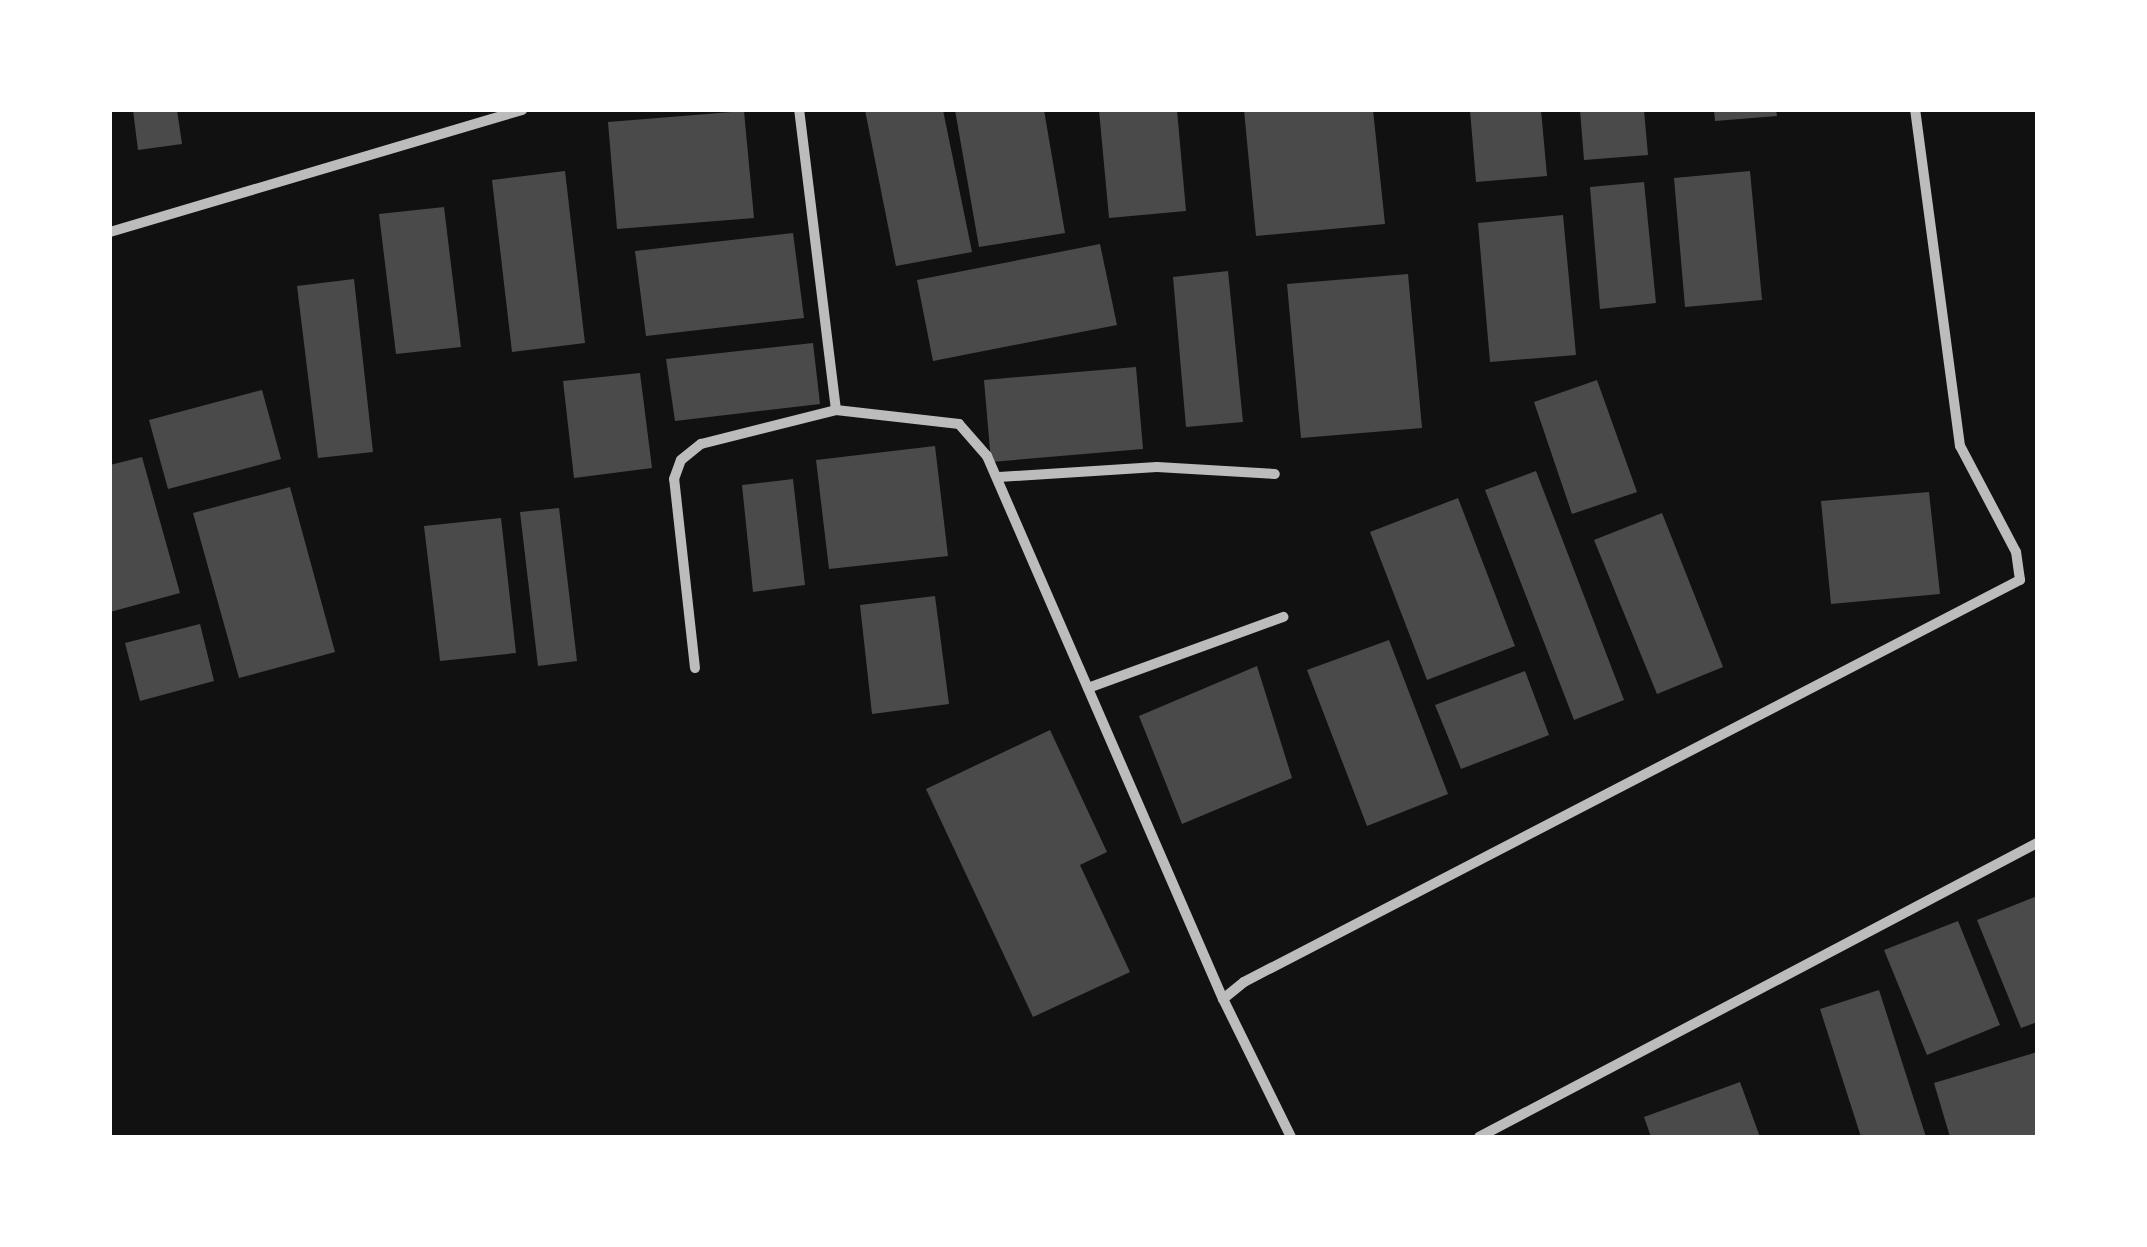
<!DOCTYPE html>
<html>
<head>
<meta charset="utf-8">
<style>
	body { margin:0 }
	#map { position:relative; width:2147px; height:1247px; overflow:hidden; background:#111; font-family:Arial,sans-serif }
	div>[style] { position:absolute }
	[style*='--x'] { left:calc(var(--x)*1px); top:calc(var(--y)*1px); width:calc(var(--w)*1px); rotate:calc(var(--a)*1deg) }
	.building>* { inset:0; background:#4a4a4a }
	.minor>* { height:10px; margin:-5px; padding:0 5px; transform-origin:5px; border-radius:5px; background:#bcbcbc }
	span { translate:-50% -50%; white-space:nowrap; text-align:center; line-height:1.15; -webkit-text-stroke:10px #fff; paint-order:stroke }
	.frame { position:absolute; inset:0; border:112px solid #fff; pointer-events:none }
</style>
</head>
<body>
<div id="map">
	<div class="building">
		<i style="clip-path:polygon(133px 110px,177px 110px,182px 144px,138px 150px)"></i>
		<i style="clip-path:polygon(865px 110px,943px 110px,972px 252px,896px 266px)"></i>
		<i style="clip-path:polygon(955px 110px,1044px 110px,1065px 233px,979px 247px)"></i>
		<i style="clip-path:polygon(1099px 110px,1177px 110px,1186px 211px,1109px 218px)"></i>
		<i style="clip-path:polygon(1244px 110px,1373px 110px,1385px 224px,1256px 236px)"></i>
		<i style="clip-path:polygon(1470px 110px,1541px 110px,1547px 176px,1476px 182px)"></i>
		<i style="clip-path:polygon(1580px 110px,1644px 110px,1648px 155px,1584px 160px)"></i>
		<i style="clip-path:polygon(1714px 110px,1776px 110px,1777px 116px,1715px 121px)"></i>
		<i style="clip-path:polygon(744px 111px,754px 218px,617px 229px,608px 122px)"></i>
		<i style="clip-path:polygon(565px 171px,585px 343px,512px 352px,492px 180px)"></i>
		<i style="clip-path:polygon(1750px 171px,1762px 300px,1685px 307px,1674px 178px)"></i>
		<i style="clip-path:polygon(1644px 182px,1656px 303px,1600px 309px,1590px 187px)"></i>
		<i style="clip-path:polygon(444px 207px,461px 347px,396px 354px,379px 214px)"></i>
		<i style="clip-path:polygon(1563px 215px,1576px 355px,1490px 362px,1478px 223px)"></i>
		<i style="clip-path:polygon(793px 233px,804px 318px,646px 336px,635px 251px)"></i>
		<i style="clip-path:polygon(1100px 244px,1117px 325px,933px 361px,917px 280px)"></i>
		<i style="clip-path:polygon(1228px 271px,1243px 422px,1186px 427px,1173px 277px)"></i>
		<i style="clip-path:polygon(1408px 274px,1422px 428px,1301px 438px,1287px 284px)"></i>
		<i style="clip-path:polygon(354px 279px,373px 452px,318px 458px,297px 286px)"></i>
		<i style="clip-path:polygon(813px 343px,820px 404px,675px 421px,666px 359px)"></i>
		<i style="clip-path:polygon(1136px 367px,1143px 449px,991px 462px,984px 380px)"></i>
		<i style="clip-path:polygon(640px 373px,652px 468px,574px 478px,563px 381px)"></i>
		<i style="clip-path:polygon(1597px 380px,1637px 492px,1572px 514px,1534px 402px)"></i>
		<i style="clip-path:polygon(262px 390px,281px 459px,168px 489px,149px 420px)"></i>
		<i style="clip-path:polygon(935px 446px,948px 556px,829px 569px,816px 460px)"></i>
		<i style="clip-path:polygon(142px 457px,180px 593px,110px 612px,110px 465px)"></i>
		<i style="clip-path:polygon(1536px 471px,1624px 700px,1574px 720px,1485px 490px)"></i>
		<i style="clip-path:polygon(793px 479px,805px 585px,753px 592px,742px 485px)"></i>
		<i style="clip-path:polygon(290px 487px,335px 652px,239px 678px,193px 513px)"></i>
		<i style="clip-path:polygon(1929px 492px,1940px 594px,1831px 604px,1821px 501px)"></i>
		<i style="clip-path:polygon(1458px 498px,1515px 646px,1427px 680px,1370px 532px)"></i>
		<i style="clip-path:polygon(559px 508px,577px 661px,538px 666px,520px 512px)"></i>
		<i style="clip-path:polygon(1662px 513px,1723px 667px,1657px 694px,1594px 540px)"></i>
		<i style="clip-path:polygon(501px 518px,516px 653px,440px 661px,424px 526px)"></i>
		<i style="clip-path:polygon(935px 596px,949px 704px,872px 714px,860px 605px)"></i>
		<i style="clip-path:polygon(200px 624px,214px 681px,140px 701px,125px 643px)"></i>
		<i style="clip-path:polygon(1389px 640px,1448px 794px,1367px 826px,1307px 670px)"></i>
		<i style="clip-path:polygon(1257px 666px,1292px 778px,1182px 824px,1139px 716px)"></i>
		<i style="clip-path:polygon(1525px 671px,1549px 735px,1461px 769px,1435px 705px)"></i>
		<i style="clip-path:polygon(1050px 730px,1107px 852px,1080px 865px,1130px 972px,1033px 1017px,926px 789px)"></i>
		<i style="clip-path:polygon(2037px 896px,2037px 1022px,2021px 1028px,1977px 920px)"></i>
		<i style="clip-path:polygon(1958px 921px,2000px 1025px,1927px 1055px,1884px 950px)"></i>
		<i style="clip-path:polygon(1879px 990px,1926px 1137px,1861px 1137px,1820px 1009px)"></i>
		<i style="clip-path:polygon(2037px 1052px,2037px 1137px,1950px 1137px,1934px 1083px)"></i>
		<i style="clip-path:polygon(1740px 1082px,1760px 1137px,1651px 1137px,1644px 1117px)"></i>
	</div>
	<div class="minor">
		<i style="--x:110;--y:232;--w:430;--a:-16.5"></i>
		<i style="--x:836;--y:410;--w:124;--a:6.5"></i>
		<i style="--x:959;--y:424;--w:43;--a:48.8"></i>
		<i style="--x:987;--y:456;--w:592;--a:66.51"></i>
		<i style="--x:999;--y:477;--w:158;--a:-3.6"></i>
		<i style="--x:1157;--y:467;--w:118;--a:3.4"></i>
		<i style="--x:695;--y:668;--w:190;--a:-96.3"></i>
		<i style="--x:674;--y:479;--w:20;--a:-70"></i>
		<i style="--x:681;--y:460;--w:26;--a:-39"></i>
		<i style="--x:701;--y:444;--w:139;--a:-14.1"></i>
		<i style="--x:836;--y:410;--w:302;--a:-97"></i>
		<i style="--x:1088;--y:688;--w:208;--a:-20"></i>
		<i style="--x:1291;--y:1137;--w:154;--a:-116.2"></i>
		<i style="--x:1223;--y:999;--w:27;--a:-39"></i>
		<i style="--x:1244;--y:982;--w:874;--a:-27.39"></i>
		<i style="--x:2020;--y:580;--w:28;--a:-98"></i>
		<i style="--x:2016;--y:552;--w:120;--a:-117.8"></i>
		<i style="--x:1960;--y:446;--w:339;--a:-97.6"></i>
		<i style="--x:1479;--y:1137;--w:631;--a:-27.78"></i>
	</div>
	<div class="frame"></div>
</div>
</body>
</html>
